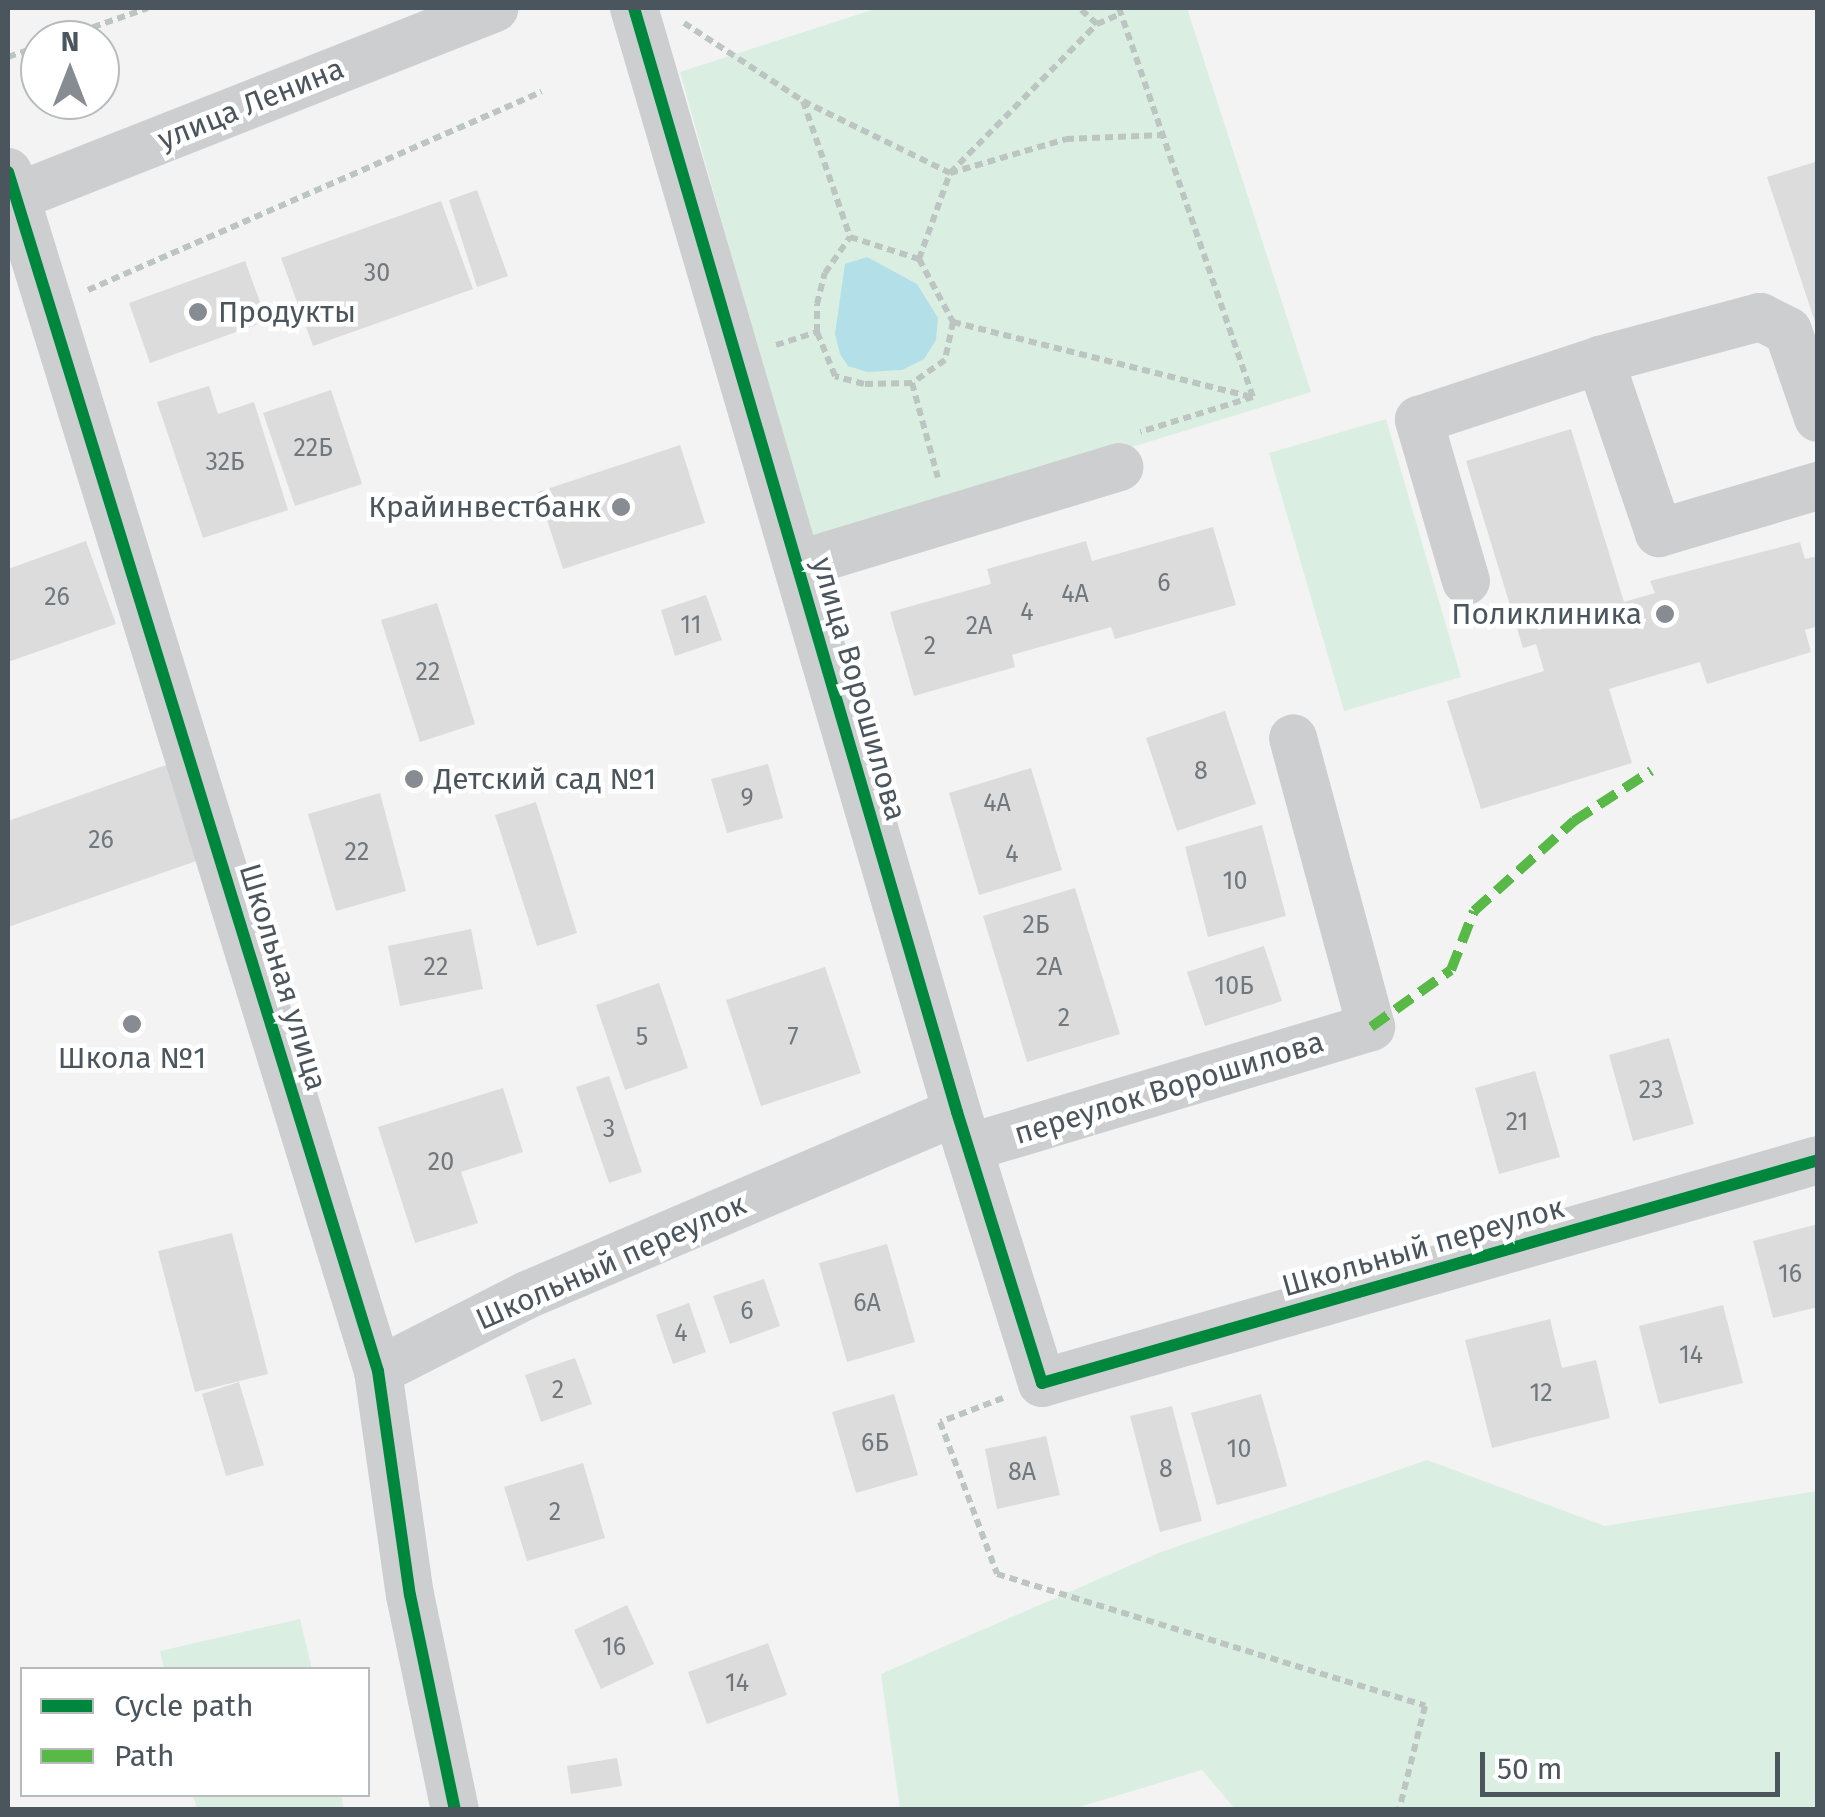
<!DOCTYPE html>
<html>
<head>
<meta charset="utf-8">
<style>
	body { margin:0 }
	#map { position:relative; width:1825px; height:1817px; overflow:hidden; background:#f3f3f3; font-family:"Fira Sans",sans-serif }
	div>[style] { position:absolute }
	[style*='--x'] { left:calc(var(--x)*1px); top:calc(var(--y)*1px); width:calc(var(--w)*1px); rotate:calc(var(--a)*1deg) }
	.green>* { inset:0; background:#daefe2 }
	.water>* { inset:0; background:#b3dfe8 }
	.building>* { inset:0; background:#dcdcdd }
	.path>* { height:6px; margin-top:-3px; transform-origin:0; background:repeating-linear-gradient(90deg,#bcc5c2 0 8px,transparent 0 13px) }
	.minor>* { height:48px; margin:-24px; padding:0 24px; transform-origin:24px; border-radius:24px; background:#ccced0 }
	.quiet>* { height:10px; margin-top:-5px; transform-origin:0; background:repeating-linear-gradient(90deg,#58b947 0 20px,transparent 0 30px) }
	.cycleway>* { height:12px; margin:-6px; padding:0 6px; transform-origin:6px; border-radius:6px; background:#00873e }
	.dots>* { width:28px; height:28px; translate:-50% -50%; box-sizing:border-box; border:5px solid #fff; border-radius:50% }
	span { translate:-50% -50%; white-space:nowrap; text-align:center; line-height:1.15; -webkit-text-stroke:9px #fff; paint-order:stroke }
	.number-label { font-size:25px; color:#70787e }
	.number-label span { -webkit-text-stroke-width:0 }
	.street-label { font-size:30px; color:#4b555d }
	.poi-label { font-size:30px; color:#4b555d }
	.left { translate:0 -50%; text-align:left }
	.right { translate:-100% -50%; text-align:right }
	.frame { position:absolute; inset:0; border:10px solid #4b555d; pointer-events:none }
	.legend { position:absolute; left:20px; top:1667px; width:350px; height:130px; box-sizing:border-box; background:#fff; border:2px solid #b7bbbe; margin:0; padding:12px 18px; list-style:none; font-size:30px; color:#4b555d }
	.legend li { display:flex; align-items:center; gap:20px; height:50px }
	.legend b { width:50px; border:2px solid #b7bbbe }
	.north { position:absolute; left:20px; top:20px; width:100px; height:100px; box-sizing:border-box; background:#fff; border:2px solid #b7bbbe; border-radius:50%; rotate:0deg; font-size:28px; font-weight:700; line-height:40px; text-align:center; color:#4b555d }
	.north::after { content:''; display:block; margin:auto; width:35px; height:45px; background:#868c92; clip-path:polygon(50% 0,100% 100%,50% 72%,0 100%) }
	.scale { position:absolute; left:1480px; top:1752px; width:300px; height:45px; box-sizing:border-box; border:5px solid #4b555d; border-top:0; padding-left:12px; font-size:30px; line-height:35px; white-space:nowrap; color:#4b555d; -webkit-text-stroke:8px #fff; paint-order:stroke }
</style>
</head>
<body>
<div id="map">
	<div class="green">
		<i style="clip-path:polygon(878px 8px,1187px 8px,1311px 392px,812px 545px,680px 72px)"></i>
		<i style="clip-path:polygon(1386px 419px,1461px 677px,1344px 711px,1269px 453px)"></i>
		<i style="clip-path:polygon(1427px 1460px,1605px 1526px,1817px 1491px,1817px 1809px,1235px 1809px,1202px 1770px,1073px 1809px,900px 1809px,881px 1674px,1161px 1552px)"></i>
		<i style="clip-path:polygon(300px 1619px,312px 1669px,164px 1669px,160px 1651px)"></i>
		<i style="clip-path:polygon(193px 1795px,341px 1795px,344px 1809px,197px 1809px)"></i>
	</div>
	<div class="water">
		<i style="clip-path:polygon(867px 257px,917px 284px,938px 318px,936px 340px,924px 359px,902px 370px,867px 372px,848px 366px,840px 354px,835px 334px,845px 264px)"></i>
	</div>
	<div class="building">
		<i style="clip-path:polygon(1818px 161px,1818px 328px,1817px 328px,1767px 177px)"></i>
		<i style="clip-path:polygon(477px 190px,508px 276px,477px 287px,449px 200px)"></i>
		<i style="clip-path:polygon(441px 201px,473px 289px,313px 346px,281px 258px)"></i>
		<i style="clip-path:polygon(245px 261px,267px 321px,150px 363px,129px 303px)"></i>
		<i style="clip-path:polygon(209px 386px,218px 414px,254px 402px,288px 510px,203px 538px,157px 402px)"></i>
		<i style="clip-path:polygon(331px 390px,362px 484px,295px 506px,263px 413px)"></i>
		<i style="clip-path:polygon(1571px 429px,1624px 602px,1655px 593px,1650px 581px,1800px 542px,1805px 559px,1818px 556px,1818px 626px,1805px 630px,1811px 652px,1707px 684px,1700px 662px,1609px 689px,1632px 763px,1481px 809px,1447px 701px,1544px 671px,1536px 644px,1523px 648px,1466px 461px)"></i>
		<i style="clip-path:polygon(680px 445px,705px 523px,563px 569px,538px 492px)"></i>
		<i style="clip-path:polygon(1213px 527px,1236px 605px,1115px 639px,1111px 627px,1012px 655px,1015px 667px,914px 696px,890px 612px,991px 584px,987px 569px,1086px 541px,1092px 561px)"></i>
		<i style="clip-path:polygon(86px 541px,116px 624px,8px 662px,8px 569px)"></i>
		<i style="clip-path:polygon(706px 595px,722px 640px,675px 656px,661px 610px)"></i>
		<i style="clip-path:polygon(437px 603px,475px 724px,420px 742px,381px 620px)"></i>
		<i style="clip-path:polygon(1225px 711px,1256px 804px,1177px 831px,1146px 738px)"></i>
		<i style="clip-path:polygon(169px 764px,202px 859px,8px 927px,8px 821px)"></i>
		<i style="clip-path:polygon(768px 764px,783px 818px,727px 833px,711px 779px)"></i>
		<i style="clip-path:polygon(1031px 768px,1062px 870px,979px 895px,949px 793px)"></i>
		<i style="clip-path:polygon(380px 793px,406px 891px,336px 911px,308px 814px)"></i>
		<i style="clip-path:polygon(536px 802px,577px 933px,537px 946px,495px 815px)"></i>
		<i style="clip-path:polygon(1262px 825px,1286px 916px,1208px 937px,1185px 847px)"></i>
		<i style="clip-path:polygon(1075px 888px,1120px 1034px,1027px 1062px,983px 916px)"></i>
		<i style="clip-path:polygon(471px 929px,483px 989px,400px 1006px,388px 946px)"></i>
		<i style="clip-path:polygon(1264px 946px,1282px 1001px,1205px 1026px,1187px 972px)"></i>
		<i style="clip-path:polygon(825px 967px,861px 1073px,761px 1106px,726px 1000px)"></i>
		<i style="clip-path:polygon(659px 983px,688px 1068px,625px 1090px,596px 1005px)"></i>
		<i style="clip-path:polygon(1669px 1038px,1694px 1124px,1633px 1141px,1609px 1055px)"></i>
		<i style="clip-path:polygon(1535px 1071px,1560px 1157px,1499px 1174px,1475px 1088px)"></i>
		<i style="clip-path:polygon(609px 1076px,642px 1172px,609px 1183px,576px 1087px)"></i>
		<i style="clip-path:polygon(503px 1088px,523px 1152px,461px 1172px,478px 1223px,415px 1243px,378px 1127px)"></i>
		<i style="clip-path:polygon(1818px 1224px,1818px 1307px,1773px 1318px,1753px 1241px)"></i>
		<i style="clip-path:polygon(232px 1233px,268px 1374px,195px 1392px,158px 1251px)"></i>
		<i style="clip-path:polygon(887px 1244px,915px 1342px,847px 1362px,819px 1263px)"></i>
		<i style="clip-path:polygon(764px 1279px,780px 1326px,730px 1344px,713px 1296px)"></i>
		<i style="clip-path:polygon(689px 1303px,706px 1352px,673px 1364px,656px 1315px)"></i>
		<i style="clip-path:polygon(1723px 1305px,1743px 1383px,1659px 1404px,1639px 1326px)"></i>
		<i style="clip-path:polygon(1550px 1319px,1562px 1368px,1596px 1360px,1610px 1418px,1492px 1448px,1465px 1340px)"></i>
		<i style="clip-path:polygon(575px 1358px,592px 1404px,541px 1422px,525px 1375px)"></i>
		<i style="clip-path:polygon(239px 1382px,264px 1465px,226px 1476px,202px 1394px)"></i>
		<i style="clip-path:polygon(894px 1394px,918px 1475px,856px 1493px,832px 1412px)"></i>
		<i style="clip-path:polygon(1261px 1394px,1287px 1486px,1217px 1505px,1191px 1413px)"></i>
		<i style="clip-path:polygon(1172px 1406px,1202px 1521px,1160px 1532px,1130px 1416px)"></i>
		<i style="clip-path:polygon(1046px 1436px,1060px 1495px,997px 1509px,985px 1449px)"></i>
		<i style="clip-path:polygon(583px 1463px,605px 1538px,527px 1561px,504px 1487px)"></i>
		<i style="clip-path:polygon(627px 1605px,654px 1664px,601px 1689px,574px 1630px)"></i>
		<i style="clip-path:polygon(768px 1643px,787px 1695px,707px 1724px,688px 1672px)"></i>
		<i style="clip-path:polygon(617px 1758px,622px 1786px,571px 1794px,567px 1766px)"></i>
	</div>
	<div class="path">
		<i style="--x:1119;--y:8;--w:411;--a:71"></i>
		<i style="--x:1253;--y:397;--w:118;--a:162.8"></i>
		<i style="--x:684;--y:23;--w:142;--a:33.2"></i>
		<i style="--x:803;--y:101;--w:164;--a:26.1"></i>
		<i style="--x:950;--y:173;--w:121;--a:-16.3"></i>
		<i style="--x:1066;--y:139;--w:97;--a:-2.4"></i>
		<i style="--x:1097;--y:24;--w:26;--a:-23"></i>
		<i style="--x:56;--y:40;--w:97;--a:-19.2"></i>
		<i style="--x:8;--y:57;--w:34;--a:-19"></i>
		<i style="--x:803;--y:101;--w:144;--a:70.9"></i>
		<i style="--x:850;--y:237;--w:72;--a:17.7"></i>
		<i style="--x:919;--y:259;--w:72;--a:61.6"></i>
		<i style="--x:953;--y:322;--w:39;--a:102"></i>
		<i style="--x:945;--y:360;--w:40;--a:145.1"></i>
		<i style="--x:912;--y:383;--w:48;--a:178.8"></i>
		<i style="--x:864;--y:384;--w:30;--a:-165"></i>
		<i style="--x:835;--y:376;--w:48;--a:-112.2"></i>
		<i style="--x:817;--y:332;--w:28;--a:-90"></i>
		<i style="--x:817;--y:304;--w:32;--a:-76"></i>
		<i style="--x:825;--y:273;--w:44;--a:-55.2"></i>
		<i style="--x:919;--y:259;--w:91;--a:-70.2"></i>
		<i style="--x:950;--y:173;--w:209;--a:-45.4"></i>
		<i style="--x:1097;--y:24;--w:24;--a:-138"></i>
		<i style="--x:88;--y:290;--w:495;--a:-23.6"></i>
		<i style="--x:953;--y:322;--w:308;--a:14.1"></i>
		<i style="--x:776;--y:345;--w:43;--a:-17.6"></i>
		<i style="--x:912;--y:383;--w:98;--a:74.7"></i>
		<i style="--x:1003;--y:1398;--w:67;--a:159.1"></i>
		<i style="--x:940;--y:1422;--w:162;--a:69.4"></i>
		<i style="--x:997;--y:1574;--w:448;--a:17.1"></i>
		<i style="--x:1425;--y:1706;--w:107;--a:104"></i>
	</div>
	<div class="minor">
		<i style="--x:634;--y:8;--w:1150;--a:73.69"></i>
		<i style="--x:957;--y:1112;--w:284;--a:72.6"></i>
		<i style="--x:1042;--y:1383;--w:807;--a:-16.03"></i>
		<i style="--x:8;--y:172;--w:1255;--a:72.85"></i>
		<i style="--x:378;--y:1371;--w:226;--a:81.9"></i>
		<i style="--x:410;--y:1595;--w:220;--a:78.2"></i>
		<i style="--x:8;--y:200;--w:523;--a:-21.52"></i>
		<i style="--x:1818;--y:418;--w:92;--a:-109"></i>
		<i style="--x:1788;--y:331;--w:31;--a:-153"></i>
		<i style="--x:1760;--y:317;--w:166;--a:165"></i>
		<i style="--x:1600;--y:360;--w:183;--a:71.2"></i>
		<i style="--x:1659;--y:533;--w:166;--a:-16.5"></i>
		<i style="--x:797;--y:565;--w:337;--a:-16.9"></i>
		<i style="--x:1466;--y:581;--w:168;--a:-106.3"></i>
		<i style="--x:1419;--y:420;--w:191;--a:-18.3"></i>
		<i style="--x:968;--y:1148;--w:421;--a:-16.7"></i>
		<i style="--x:1371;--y:1027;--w:299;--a:-105.1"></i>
		<i style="--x:378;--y:1371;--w:167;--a:-27"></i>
		<i style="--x:527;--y:1295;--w:467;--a:-23.1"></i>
	</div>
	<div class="quiet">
		<i style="--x:1371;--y:1027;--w:98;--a:-35.5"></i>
		<i style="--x:1451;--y:970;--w:63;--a:-68.7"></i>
		<i style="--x:1474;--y:911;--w:135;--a:-42"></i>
		<i style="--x:1574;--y:821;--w:92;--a:-33"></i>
	</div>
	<div class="cycleway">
		<i style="--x:634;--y:8;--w:1150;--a:73.69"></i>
		<i style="--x:957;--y:1112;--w:284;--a:72.6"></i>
		<i style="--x:1042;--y:1383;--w:807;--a:-16.03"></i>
		<i style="--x:8;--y:172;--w:1255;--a:72.85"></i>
		<i style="--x:378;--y:1371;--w:226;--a:81.9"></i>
		<i style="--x:410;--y:1595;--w:220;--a:78.2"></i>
	</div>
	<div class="dots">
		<i style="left:198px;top:312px;background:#868c92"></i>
		<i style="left:621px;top:507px;background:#868c92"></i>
		<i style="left:1665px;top:614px;background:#868c92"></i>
		<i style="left:414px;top:779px;background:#868c92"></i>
		<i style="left:132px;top:1024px;background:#868c92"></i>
	</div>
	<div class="number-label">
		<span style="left:377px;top:273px">30</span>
		<span style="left:313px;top:448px">22Б</span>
		<span style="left:225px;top:462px">32Б</span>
		<span style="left:1164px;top:583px">6</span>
		<span style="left:1075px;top:594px">4А</span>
		<span style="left:57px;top:597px">26</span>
		<span style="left:1027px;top:612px">4</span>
		<span style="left:691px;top:625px">11</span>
		<span style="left:979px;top:626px">2А</span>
		<span style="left:930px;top:646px">2</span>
		<span style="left:428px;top:672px">22</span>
		<span style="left:1201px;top:771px">8</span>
		<span style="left:747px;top:798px">9</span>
		<span style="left:997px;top:803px">4А</span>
		<span style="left:101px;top:840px">26</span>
		<span style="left:357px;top:852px">22</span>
		<span style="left:1012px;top:854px">4</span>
		<span style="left:1235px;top:881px">10</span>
		<span style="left:1036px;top:925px">2Б</span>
		<span style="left:436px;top:967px">22</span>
		<span style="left:1049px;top:967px">2А</span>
		<span style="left:1234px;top:986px">10Б</span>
		<span style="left:1064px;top:1018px">2</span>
		<span style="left:793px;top:1036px">7</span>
		<span style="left:642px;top:1037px">5</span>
		<span style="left:1651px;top:1090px">23</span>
		<span style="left:1517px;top:1122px">21</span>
		<span style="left:609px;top:1129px">3</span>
		<span style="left:441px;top:1162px">20</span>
		<span style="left:1790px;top:1274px">16</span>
		<span style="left:867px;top:1303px">6А</span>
		<span style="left:747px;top:1311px">6</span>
		<span style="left:681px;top:1333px">4</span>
		<span style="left:1691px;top:1355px">14</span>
		<span style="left:558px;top:1390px">2</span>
		<span style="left:1541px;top:1393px">12</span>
		<span style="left:875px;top:1443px">6Б</span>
		<span style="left:1239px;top:1449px">10</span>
		<span style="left:1166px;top:1469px">8</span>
		<span style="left:1022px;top:1472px">8А</span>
		<span style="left:555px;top:1512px">2</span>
		<span style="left:614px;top:1647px">16</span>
		<span style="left:737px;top:1683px">14</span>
	</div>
	<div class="street-label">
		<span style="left:251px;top:104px;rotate:-22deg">улица Ленина</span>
		<span style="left:859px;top:689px;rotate:74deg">улица Ворошилова</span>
		<span style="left:283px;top:977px;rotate:73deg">Школьная улица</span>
		<span style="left:1169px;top:1088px;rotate:-17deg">переулок Ворошилова</span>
		<span style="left:1423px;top:1247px;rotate:-16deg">Школьный переулок</span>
		<span style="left:611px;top:1262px;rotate:-24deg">Школьный переулок</span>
	</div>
	<div class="poi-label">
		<span class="left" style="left:218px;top:312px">Продукты</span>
		<span class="right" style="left:601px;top:507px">Крайинвестбанк</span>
		<span class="right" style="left:1642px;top:614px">Поликлиника</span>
		<span class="left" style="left:434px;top:779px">Детский сад №1</span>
		<span style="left:132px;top:1058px">Школа №1</span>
	</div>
	<div class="frame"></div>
	<ul class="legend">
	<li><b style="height:12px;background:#00873e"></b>Cycle path</li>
	<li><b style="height:12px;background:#58b947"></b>Path</li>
	</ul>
	<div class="north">N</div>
	<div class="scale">50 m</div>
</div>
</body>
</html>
